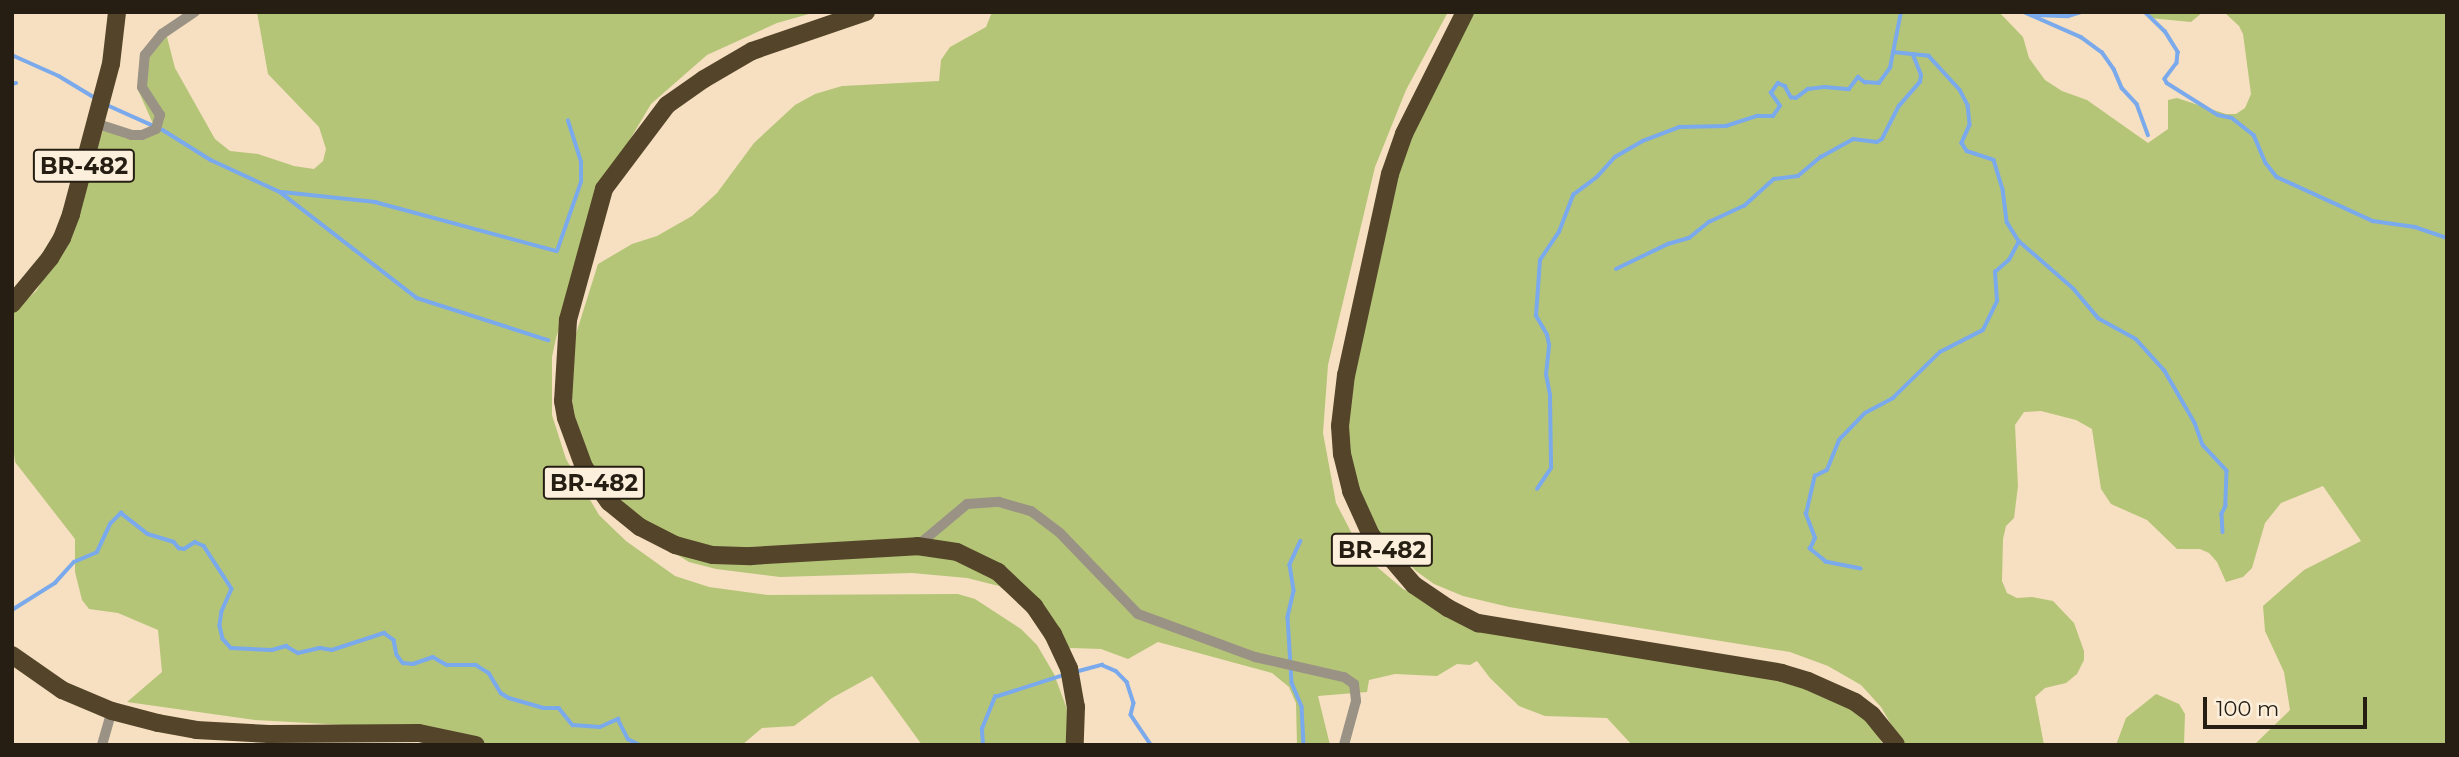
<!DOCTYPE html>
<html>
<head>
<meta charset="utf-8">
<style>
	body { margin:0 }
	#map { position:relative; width:2459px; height:757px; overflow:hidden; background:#f6e0c1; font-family:Montserrat,sans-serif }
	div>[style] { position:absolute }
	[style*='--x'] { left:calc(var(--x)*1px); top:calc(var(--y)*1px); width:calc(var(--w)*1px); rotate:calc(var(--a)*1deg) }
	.green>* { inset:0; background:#b5c578 }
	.stream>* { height:3.5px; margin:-1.75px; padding:0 1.75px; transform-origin:1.75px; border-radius:1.75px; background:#7aa9ec }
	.minor>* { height:10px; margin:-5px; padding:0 5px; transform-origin:5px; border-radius:5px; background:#9a9285 }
	.trunk>* { height:18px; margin:-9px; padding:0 9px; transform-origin:9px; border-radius:9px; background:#53442a }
	span { translate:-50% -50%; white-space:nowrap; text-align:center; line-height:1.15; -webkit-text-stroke:6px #fcefdc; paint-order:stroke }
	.shield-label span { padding:2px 5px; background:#fcefdc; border:2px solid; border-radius:5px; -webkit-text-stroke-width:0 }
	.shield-label { font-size:23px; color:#261e13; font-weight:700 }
	.frame { position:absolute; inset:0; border:14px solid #261e13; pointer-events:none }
	.scale { position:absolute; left:2203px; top:697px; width:164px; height:32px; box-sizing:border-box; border:4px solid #261e13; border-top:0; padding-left:9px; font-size:21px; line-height:24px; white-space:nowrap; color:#261e13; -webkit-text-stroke:5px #fcefdc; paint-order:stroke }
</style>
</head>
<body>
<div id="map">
	<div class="green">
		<i style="clip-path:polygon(257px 12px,816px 12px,777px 23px,707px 55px,651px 104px,612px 170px,556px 338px,552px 357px,552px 415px,566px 459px,599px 515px,626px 541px,675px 576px,709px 587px,768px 595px,958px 594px,975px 599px,1021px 629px,1037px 645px,1054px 674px,1067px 709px,1069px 745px,922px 745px,872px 676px,832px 698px,794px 726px,762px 728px,742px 745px,490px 745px,398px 728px,255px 720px,127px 702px,162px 672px,158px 630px,118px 613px,89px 609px,82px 600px,75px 572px,75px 539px,15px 462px,12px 434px,12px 313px,36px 291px,72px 233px,103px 130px,132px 137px,154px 126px,138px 90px,138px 74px,146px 54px,166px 33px,175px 68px,215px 139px,230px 151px,258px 154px,294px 166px,314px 169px,323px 161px,326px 149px,319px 127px,268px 74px)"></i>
		<i style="clip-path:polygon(992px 12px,1448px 12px,1406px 90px,1375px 167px,1328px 365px,1323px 433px,1336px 503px,1363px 555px,1403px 589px,1450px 612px,1823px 683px,1873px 726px,1883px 745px,1632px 745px,1607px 718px,1545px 716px,1519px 706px,1490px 678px,1477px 661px,1470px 665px,1457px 664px,1437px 676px,1395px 674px,1369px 680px,1367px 692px,1318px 696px,1330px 745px,1297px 745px,1296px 703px,1289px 687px,1272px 673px,1158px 642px,1128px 659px,1101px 649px,1071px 648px,1064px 651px,1015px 598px,999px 586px,967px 578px,912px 573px,780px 577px,716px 569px,689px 562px,645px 535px,593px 470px,574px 414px,569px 374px,575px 337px,598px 264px,632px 244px,657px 236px,692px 216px,717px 193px,754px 143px,795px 105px,815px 94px,842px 86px,939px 81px,941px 60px,950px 47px,986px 27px)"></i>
		<i style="clip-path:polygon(1475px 12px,1999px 12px,2023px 37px,2029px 58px,2045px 80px,2062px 91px,2087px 100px,2148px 143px,2168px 129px,2168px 100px,2177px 98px,2226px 114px,2236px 114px,2245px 108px,2251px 94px,2243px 34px,2239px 26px,2224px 12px,2447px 12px,2447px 745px,2254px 745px,2290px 710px,2284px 672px,2265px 631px,2263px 606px,2304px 570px,2361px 541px,2323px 486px,2281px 503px,2265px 523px,2252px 568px,2243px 577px,2226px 582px,2217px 562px,2209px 553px,2200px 549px,2177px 549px,2147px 520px,2111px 504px,2101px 489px,2092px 429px,2076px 420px,2041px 411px,2024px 412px,2015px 425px,2018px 486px,2014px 518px,2006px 526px,2003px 539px,2002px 581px,2007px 593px,2017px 598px,2032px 597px,2053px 601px,2074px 623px,2084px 651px,2084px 660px,2077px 674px,2066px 683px,2045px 688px,2035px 697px,2044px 745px,1903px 745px,1881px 707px,1861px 685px,1828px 666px,1790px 652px,1509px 607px,1463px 596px,1434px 584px,1416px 571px,1377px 531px,1358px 500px,1341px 426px,1389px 181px,1458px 36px)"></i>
		<i style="clip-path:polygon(2146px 12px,2203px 12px,2191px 22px,2149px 18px)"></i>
		<i style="clip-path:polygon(2156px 694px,2179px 704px,2185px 714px,2184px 745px,2116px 745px,2126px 718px)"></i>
	</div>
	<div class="stream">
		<i style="--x:2024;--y:12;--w:62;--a:23.7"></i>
		<i style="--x:2081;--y:37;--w:26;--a:36"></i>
		<i style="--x:2102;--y:52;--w:21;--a:55"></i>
		<i style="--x:2114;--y:69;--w:21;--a:67"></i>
		<i style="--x:2122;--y:88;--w:22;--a:47"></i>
		<i style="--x:2137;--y:104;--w:33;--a:70"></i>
		<i style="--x:2145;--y:12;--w:28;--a:44"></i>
		<i style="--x:2165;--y:31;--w:25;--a:58"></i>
		<i style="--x:2178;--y:52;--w:11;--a:95"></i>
		<i style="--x:2177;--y:63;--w:20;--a:127"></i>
		<i style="--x:2165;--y:79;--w:4;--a:63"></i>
		<i style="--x:2167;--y:83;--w:60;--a:32.1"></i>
		<i style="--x:2218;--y:115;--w:14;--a:12"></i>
		<i style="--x:2232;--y:118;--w:28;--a:38"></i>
		<i style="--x:2254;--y:135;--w:30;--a:67"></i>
		<i style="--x:2266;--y:163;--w:18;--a:52"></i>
		<i style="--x:2277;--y:177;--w:106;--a:24.6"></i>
		<i style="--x:2373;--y:221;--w:42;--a:8.1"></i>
		<i style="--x:2415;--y:227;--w:34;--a:19"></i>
		<i style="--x:2035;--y:15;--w:33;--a:2"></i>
		<i style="--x:2068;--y:16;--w:14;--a:-17"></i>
		<i style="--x:1893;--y:52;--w:36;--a:6"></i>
		<i style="--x:1929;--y:56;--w:46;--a:47.6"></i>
		<i style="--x:1960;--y:90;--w:17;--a:62"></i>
		<i style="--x:1968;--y:105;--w:20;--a:84"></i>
		<i style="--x:1970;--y:125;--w:20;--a:114"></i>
		<i style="--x:1962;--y:143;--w:9;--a:58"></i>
		<i style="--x:1967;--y:151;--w:28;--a:18"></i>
		<i style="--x:1994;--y:160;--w:30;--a:73"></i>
		<i style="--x:2003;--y:189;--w:33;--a:83"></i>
		<i style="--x:2007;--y:222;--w:22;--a:58"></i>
		<i style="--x:2019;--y:241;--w:73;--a:41.1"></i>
		<i style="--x:2074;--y:289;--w:38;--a:50"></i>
		<i style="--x:2098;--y:318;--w:43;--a:28.9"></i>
		<i style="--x:2136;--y:339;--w:43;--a:47.8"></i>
		<i style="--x:2165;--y:371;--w:60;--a:60"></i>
		<i style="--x:2195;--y:423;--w:23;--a:70"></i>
		<i style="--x:2203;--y:445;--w:35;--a:47"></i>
		<i style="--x:2227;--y:471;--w:35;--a:92"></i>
		<i style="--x:2226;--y:506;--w:9;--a:117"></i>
		<i style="--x:2222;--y:514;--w:18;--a:87"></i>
		<i style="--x:12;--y:55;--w:51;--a:24.1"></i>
		<i style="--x:59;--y:76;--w:44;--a:31.2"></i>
		<i style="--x:12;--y:84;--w:4;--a:-14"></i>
		<i style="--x:107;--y:105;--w:61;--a:24.1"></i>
		<i style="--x:163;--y:130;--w:57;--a:32"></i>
		<i style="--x:211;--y:160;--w:76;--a:24.9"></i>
		<i style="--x:280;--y:192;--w:173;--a:37.7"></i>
		<i style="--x:417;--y:298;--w:138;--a:17.8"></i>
		<i style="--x:282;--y:192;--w:94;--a:6.1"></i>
		<i style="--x:375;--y:202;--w:188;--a:15.1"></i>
		<i style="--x:557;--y:251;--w:73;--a:-70.8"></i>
		<i style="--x:581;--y:182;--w:20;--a:-90"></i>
		<i style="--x:581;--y:162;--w:43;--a:-107.6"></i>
		<i style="--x:1616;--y:269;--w:58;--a:-25.7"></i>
		<i style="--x:1668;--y:244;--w:22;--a:-16"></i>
		<i style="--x:1689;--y:238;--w:26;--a:-39"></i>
		<i style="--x:1709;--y:222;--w:38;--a:-25"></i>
		<i style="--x:1744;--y:206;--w:40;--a:-42"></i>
		<i style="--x:1774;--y:179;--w:24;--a:-7"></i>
		<i style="--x:1798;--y:176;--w:30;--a:-40"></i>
		<i style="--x:1821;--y:157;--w:37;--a:-29"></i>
		<i style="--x:1853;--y:139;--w:24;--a:7"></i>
		<i style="--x:1877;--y:142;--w:6;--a:-31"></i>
		<i style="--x:1882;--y:139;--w:37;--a:-63"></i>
		<i style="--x:1899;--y:106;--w:32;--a:-49"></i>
		<i style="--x:1920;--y:82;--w:7;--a:-82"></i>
		<i style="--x:1921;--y:75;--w:22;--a:-112"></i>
		<i style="--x:1537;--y:489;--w:25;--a:-56"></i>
		<i style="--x:1551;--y:468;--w:6;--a:-90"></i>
		<i style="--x:1551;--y:462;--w:67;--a:-90.9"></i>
		<i style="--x:1550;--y:395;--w:20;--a:-101"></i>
		<i style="--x:1546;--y:375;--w:30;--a:-84"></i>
		<i style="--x:1549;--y:345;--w:10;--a:-101"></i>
		<i style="--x:1547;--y:335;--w:22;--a:-120"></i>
		<i style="--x:1536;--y:316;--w:56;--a:-85.9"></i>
		<i style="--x:1540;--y:260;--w:34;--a:-56"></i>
		<i style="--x:1559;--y:232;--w:40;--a:-69"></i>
		<i style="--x:1573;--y:195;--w:30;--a:-37"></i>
		<i style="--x:1597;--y:177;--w:27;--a:-48"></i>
		<i style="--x:1615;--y:157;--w:32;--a:-30"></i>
		<i style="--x:1643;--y:141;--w:39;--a:-21"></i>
		<i style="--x:1679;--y:127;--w:47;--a:-1.2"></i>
		<i style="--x:1726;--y:126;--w:33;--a:-18"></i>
		<i style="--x:1757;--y:116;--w:16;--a:0"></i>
		<i style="--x:1773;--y:116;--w:12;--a:-55"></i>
		<i style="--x:1780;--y:106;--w:16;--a:-125"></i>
		<i style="--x:1771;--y:93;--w:12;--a:-55"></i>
		<i style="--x:1778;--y:83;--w:8;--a:23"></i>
		<i style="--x:1785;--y:86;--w:13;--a:61"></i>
		<i style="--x:1791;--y:97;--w:5;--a:11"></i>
		<i style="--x:1796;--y:98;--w:15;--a:-37"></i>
		<i style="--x:1808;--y:89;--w:17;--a:-7"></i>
		<i style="--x:1825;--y:87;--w:24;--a:5"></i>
		<i style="--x:1849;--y:89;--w:15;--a:-53"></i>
		<i style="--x:1858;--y:77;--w:9;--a:36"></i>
		<i style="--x:1865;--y:82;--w:14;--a:4"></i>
		<i style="--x:1879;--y:83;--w:19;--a:-54"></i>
		<i style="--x:1890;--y:68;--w:57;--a:-78.9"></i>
		<i style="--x:1301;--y:541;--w:26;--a:115"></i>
		<i style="--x:1290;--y:565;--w:26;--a:81"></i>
		<i style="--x:1294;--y:591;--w:27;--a:103"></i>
		<i style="--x:1288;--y:617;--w:66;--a:86.5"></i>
		<i style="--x:1292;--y:683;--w:26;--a:67"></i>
		<i style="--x:1302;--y:707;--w:38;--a:87"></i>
		<i style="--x:1861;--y:569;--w:36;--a:-169"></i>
		<i style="--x:1826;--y:562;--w:21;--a:-141"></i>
		<i style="--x:1810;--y:549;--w:12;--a:-66"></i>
		<i style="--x:1815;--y:538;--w:26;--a:-111"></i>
		<i style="--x:1806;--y:514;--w:39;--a:-77"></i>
		<i style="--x:1815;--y:476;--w:13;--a:-27"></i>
		<i style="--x:1827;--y:470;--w:32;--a:-68"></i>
		<i style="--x:1839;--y:440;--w:37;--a:-46"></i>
		<i style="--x:1865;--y:413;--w:32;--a:-28"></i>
		<i style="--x:1893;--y:398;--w:66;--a:-44.4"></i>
		<i style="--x:1940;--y:352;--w:48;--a:-27.1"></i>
		<i style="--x:1983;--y:330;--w:32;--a:-64"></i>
		<i style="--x:1997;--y:301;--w:29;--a:-94"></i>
		<i style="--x:1995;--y:272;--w:18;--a:-41"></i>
		<i style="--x:2009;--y:260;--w:21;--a:-62"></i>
		<i style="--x:12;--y:610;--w:51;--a:-32.1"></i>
		<i style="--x:55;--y:583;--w:28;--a:-48"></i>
		<i style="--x:74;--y:562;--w:25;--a:-23"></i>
		<i style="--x:97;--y:552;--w:31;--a:-65"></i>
		<i style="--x:110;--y:524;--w:16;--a:-45"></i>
		<i style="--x:121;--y:513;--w:34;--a:38"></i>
		<i style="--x:148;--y:534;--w:27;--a:17"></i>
		<i style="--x:174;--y:542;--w:8;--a:50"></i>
		<i style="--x:179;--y:548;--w:5;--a:11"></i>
		<i style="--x:184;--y:549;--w:13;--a:-32"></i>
		<i style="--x:195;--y:542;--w:10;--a:24"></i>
		<i style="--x:204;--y:546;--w:51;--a:56.9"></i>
		<i style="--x:232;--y:589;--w:24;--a:114"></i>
		<i style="--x:222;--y:611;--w:15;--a:98"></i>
		<i style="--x:220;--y:626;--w:13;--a:77"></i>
		<i style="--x:223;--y:639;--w:12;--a:48"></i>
		<i style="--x:231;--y:648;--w:41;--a:2.8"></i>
		<i style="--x:272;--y:650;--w:15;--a:-16"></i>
		<i style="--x:286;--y:646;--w:14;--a:30"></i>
		<i style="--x:298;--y:653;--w:23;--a:-13"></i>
		<i style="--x:320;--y:648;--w:12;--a:9"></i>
		<i style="--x:332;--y:650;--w:55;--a:-18.1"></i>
		<i style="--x:384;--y:633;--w:12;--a:35"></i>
		<i style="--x:394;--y:640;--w:15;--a:79"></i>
		<i style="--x:397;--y:655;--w:10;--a:53"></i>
		<i style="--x:403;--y:663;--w:10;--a:6"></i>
		<i style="--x:413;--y:664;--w:21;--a:-19"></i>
		<i style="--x:433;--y:657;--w:16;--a:30"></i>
		<i style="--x:447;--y:665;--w:29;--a:0"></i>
		<i style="--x:476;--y:665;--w:15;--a:32"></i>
		<i style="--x:489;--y:673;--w:23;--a:59"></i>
		<i style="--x:501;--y:693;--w:9;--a:32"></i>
		<i style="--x:509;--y:698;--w:35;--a:16"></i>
		<i style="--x:543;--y:708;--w:16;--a:0"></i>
		<i style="--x:559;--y:708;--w:22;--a:51"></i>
		<i style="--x:573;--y:725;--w:27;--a:4"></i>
		<i style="--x:600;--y:727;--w:20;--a:-24"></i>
		<i style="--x:618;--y:719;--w:22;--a:63"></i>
		<i style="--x:628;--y:739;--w:13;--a:27"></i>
		<i style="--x:1075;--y:672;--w:28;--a:-15"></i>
		<i style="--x:1102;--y:665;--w:15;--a:23"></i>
		<i style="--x:1116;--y:671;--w:16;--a:45"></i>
		<i style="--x:1127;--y:682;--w:22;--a:72"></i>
		<i style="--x:1134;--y:703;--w:12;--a:104"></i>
		<i style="--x:1131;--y:715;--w:36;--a:56"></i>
		<i style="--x:983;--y:745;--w:16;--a:-94"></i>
		<i style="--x:982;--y:729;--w:35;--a:-68"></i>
		<i style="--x:995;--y:697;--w:72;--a:-17.7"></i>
	</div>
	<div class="minor">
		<i style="--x:95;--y:123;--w:38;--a:18"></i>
		<i style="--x:131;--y:135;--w:11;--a:0"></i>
		<i style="--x:142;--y:135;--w:15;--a:-23"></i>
		<i style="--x:156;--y:129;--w:15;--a:-74"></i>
		<i style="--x:160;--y:115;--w:33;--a:-123"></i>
		<i style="--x:142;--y:87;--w:32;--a:-85"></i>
		<i style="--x:145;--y:55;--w:27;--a:-51"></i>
		<i style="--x:162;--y:34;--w:40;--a:-34"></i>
		<i style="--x:917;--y:546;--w:65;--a:-40"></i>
		<i style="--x:967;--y:504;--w:32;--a:-4"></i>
		<i style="--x:999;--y:502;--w:33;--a:16"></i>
		<i style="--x:1031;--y:511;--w:36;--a:37"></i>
		<i style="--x:1060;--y:533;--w:112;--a:46.1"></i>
		<i style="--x:1138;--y:614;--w:125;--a:20.2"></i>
		<i style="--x:1255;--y:657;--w:91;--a:12.7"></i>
		<i style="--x:1344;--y:677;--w:12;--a:35"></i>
		<i style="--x:1354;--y:684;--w:17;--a:83"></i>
		<i style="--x:1356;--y:701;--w:46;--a:105.3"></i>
		<i style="--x:102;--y:745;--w:35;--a:-74"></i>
	</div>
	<div class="trunk">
		<i style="--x:866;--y:12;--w:120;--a:161.1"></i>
		<i style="--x:752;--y:51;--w:56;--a:149.7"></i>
		<i style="--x:704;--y:79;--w:45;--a:144.9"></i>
		<i style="--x:667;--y:105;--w:105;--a:126.9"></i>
		<i style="--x:604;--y:189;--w:136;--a:105.4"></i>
		<i style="--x:568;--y:320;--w:81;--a:93.5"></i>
		<i style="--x:563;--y:401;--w:17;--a:80"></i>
		<i style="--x:566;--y:418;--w:52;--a:69.8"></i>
		<i style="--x:584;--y:467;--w:43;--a:54.5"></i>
		<i style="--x:609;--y:502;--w:40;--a:39"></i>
		<i style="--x:640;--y:527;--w:39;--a:27"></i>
		<i style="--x:675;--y:545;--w:39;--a:15"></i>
		<i style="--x:713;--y:555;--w:38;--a:2"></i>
		<i style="--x:751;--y:556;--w:166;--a:-3.4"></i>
		<i style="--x:917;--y:546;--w:40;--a:8.5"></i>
		<i style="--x:957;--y:552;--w:46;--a:26"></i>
		<i style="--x:998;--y:572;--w:50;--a:43.4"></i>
		<i style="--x:1034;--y:606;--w:34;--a:56"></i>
		<i style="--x:1053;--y:634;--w:38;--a:65"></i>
		<i style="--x:1069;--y:668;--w:40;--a:80"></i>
		<i style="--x:1076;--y:707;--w:38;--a:92"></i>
		<i style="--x:1465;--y:12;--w:136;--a:116.6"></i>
		<i style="--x:1404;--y:134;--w:42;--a:109.3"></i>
		<i style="--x:1390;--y:174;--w:206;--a:102.3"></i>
		<i style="--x:1346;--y:375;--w:51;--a:96.7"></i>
		<i style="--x:1340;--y:426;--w:28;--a:86"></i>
		<i style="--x:1342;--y:454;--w:38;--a:76"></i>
		<i style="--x:1351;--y:491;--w:48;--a:65.6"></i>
		<i style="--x:1371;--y:535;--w:66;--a:49.3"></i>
		<i style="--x:1414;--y:585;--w:41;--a:34.1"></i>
		<i style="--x:1448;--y:608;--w:34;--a:27"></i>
		<i style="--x:1478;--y:623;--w:308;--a:9.3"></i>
		<i style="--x:1782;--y:673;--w:27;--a:17"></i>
		<i style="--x:1808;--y:681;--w:51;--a:24.1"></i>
		<i style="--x:1855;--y:702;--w:21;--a:37"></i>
		<i style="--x:1872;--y:715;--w:38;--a:51"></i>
		<i style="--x:12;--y:304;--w:60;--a:-50.4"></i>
		<i style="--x:50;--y:258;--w:23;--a:-59"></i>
		<i style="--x:62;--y:238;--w:26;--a:-69"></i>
		<i style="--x:71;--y:214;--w:155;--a:-75.1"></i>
		<i style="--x:111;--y:64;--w:52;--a:-83.4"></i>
		<i style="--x:12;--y:655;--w:61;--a:35"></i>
		<i style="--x:62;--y:690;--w:54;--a:22.8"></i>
		<i style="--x:112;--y:711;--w:48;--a:14.6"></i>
		<i style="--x:158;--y:723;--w:39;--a:10"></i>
		<i style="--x:196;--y:730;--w:73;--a:3.1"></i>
		<i style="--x:269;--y:734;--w:150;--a:-0.4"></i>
		<i style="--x:419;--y:733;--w:58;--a:11.9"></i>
	</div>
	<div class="shield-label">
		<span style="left:84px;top:166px">BR-482</span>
		<span style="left:594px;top:483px">BR-482</span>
		<span style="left:1382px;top:550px">BR-482</span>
	</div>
	<div class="frame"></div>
	<div class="scale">100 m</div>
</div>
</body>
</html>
